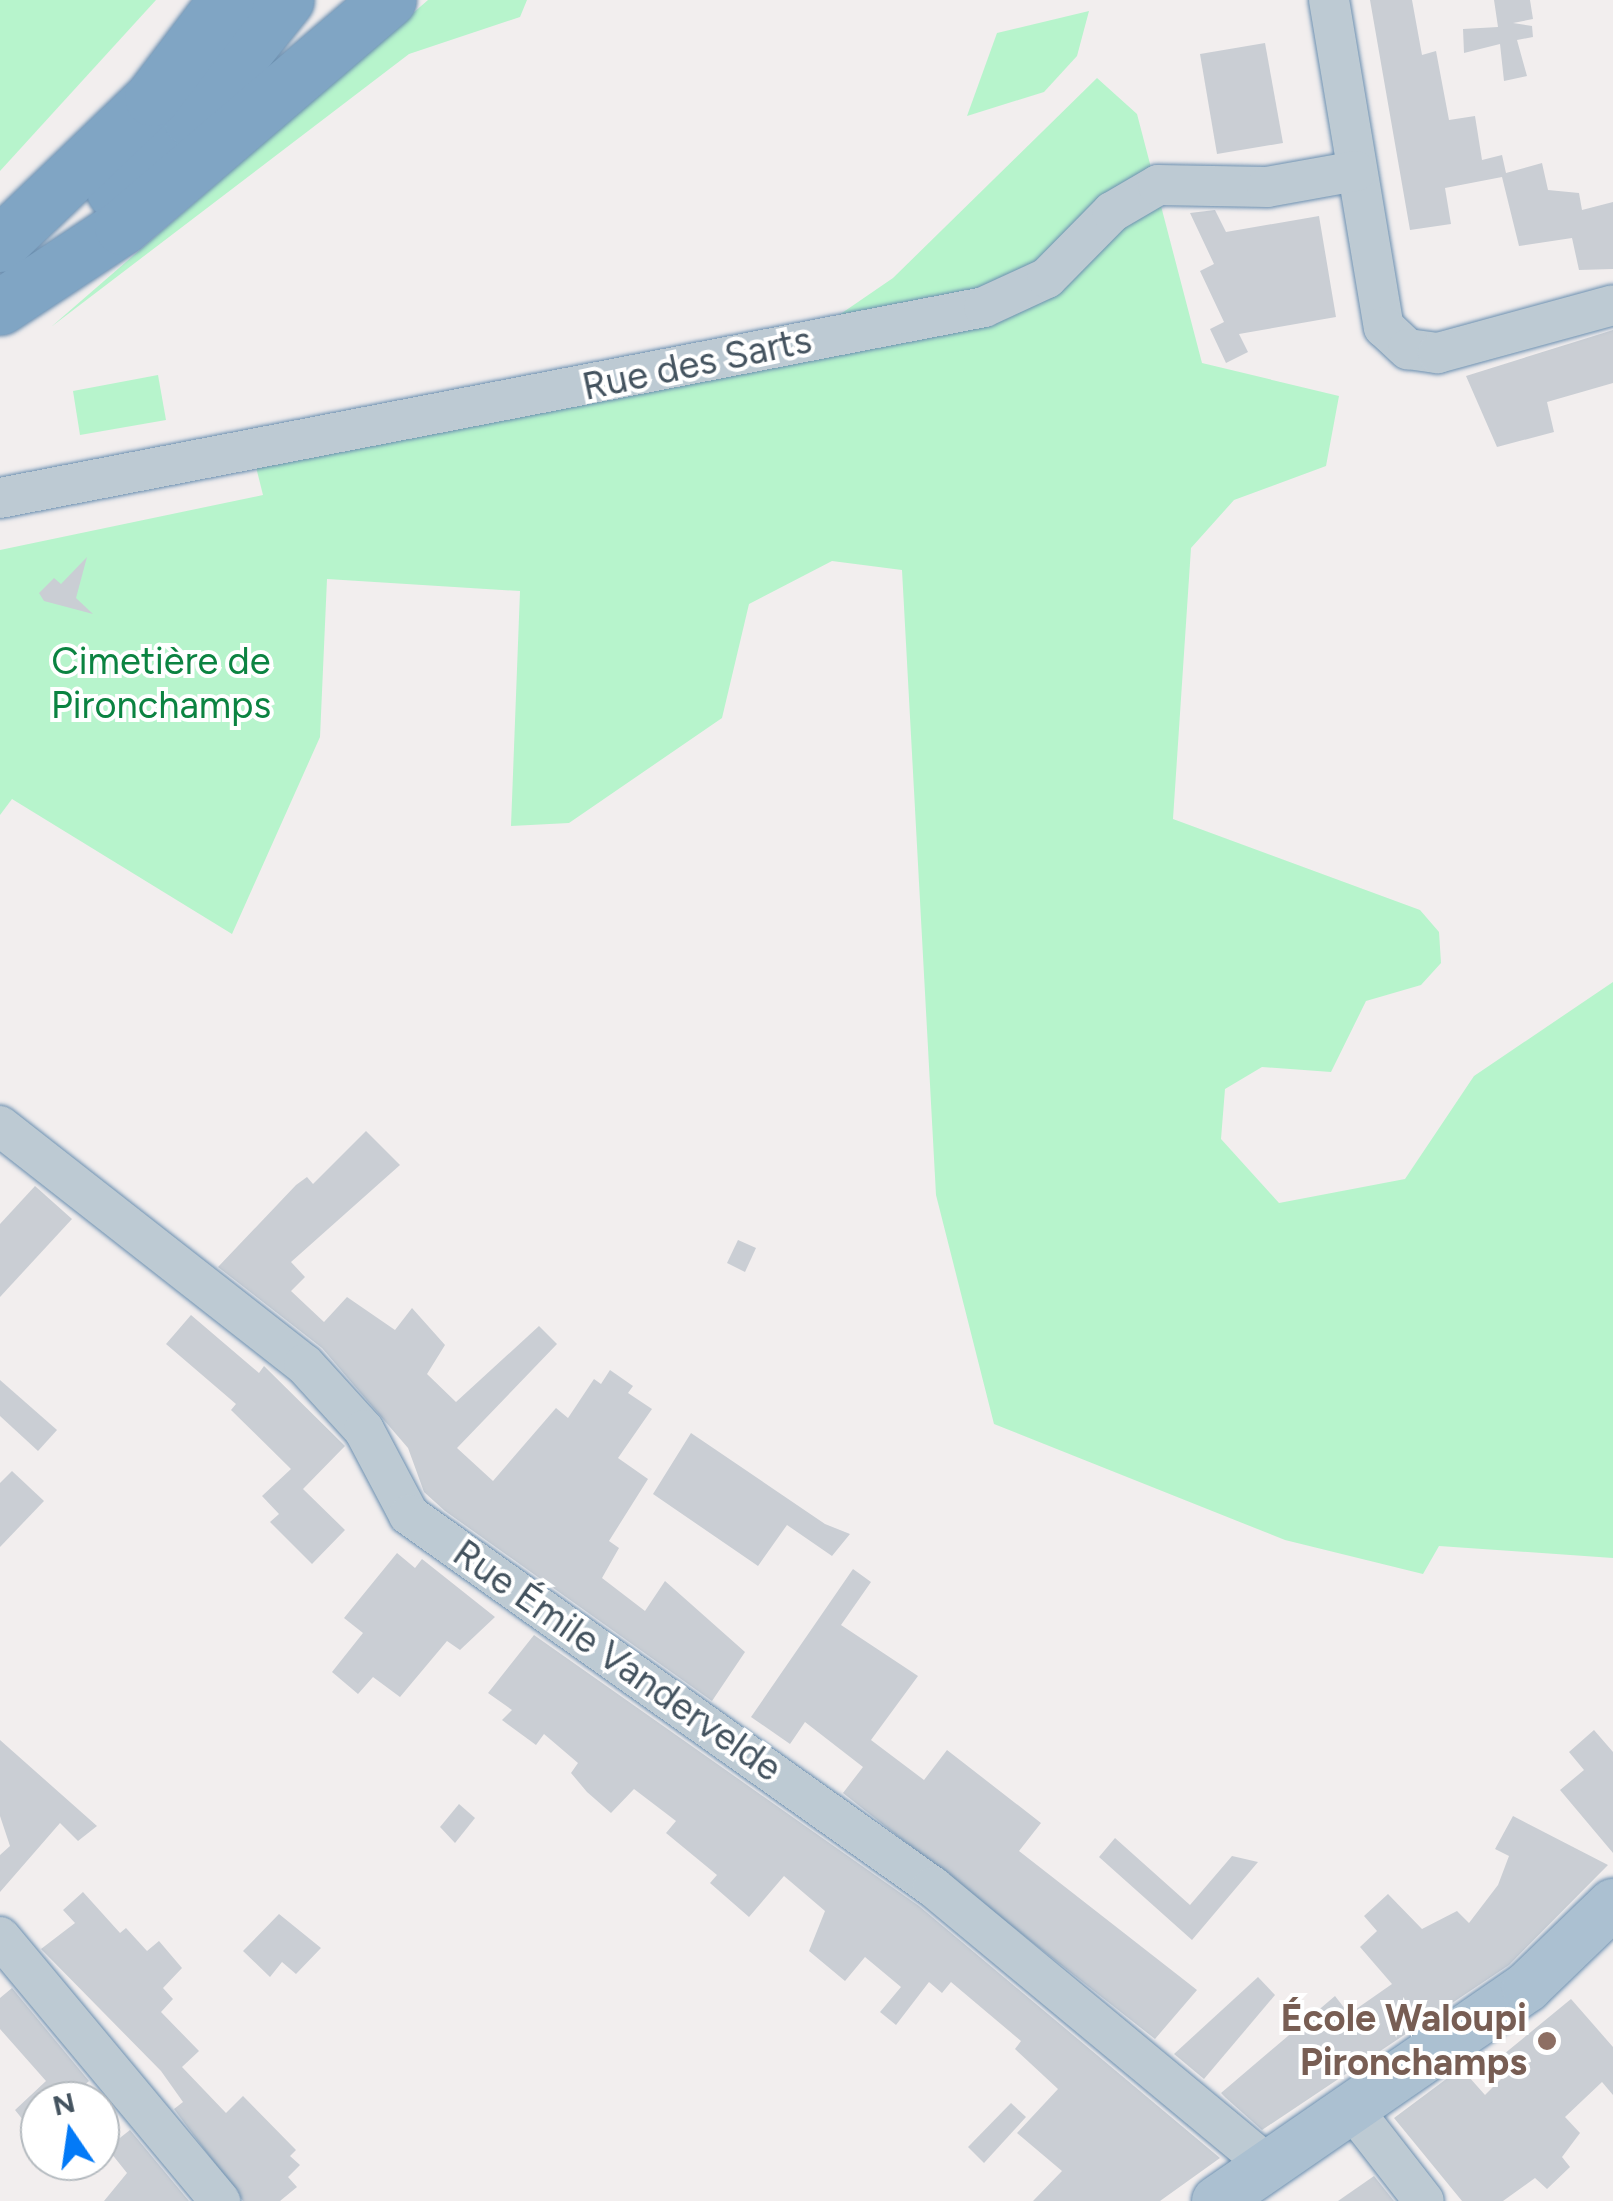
<!DOCTYPE html>
<html>
<head>
<meta charset="utf-8">
<style>
	body { margin:0 }
	#map { position:relative; width:1613px; height:2201px; overflow:hidden; background:#f2eeee; font-family:Figtree,sans-serif }
	div>[style] { position:absolute }
	[style*='--x'] { left:calc(var(--x)*1px); top:calc(var(--y)*1px); width:calc(var(--w)*1px); rotate:calc(var(--a)*1deg) }
	.green>* { inset:0; background:#b7f4cc }
	.building>* { inset:0; background:#caced4 }
	.roads { filter:drop-shadow(0 0 2px #6b8fb0) drop-shadow(0 0 2px #6b8fb0) }
	.minor>* { height:40px; margin:-20px; padding:0 20px; transform-origin:20px; border-radius:20px; background:#bdcad3 }
	.major>* { height:50px; margin:-25px; padding:0 25px; transform-origin:25px; border-radius:25px; background:#abc0d1 }
	.highway>* { height:55px; margin:-27.5px; padding:0 27.5px; transform-origin:27.5px; border-radius:27.5px; background:#80a5c4 }
	.dots>* { width:28px; height:28px; translate:-50% -50%; box-sizing:border-box; border:5px solid #fff; border-radius:50% }
	span { translate:-50% -50%; white-space:nowrap; text-align:center; line-height:1.15; -webkit-text-stroke:8px #fff; paint-order:stroke }
	.street-label { font-size:38px; color:#44535f }
	.park-label { font-size:38px; color:#0b8341 }
	.education-label { font-size:38px; color:#785e54; font-weight:700 }
	.right { translate:-100% -50%; text-align:right }
	.north { position:absolute; left:20px; top:2081px; width:100px; height:100px; box-sizing:border-box; background:#fff; border:2px solid #b4babf; border-radius:50%; rotate:347deg; font-size:28px; font-weight:700; line-height:40px; text-align:center; color:#44535f }
	.north::after { content:''; display:block; margin:auto; width:35px; height:45px; background:#037af7; clip-path:polygon(50% 0,100% 100%,50% 72%,0 100%) }
</style>
</head>
<body>
<div id="map">
	<div class="green">
		<i style="clip-path:polygon(0 0,156px 0,0 171px)"></i>
		<i style="clip-path:polygon(428px 0,527px 0,520px 17px,409px 54px,51px 327px)"></i>
		<i style="clip-path:polygon(1089px 11px,1077px 56px,1044px 92px,967px 116px,997px 33px)"></i>
		<i style="clip-path:polygon(1097px 78px,1137px 114px,1202px 363px,1339px 396px,1326px 466px,1234px 500px,1191px 548px,1173px 819px,1420px 910px,1439px 932px,1441px 963px,1421px 985px,1366px 1001px,1331px 1072px,1262px 1067px,1225px 1089px,1221px 1139px,1279px 1203px,1405px 1179px,1474px 1076px,1613px 982px,1613px 1558px,1439px 1546px,1423px 1574px,1285px 1540px,994px 1424px,936px 1195px,902px 570px,832px 561px,749px 604px,722px 718px,569px 823px,511px 826px,520px 591px,327px 579px,320px 737px,232px 934px,12px 799px,0 815px,0 550px,263px 495px,256px 467px,772px 361px,893px 278px)"></i>
		<i style="clip-path:polygon(158px 375px,166px 420px,80px 435px,73px 391px)"></i>
	</div>
	<div class="building">
		<i style="clip-path:polygon(1370px 0,1412px 0,1422px 55px,1436px 51px,1449px 120px,1475px 116px,1482px 160px,1502px 155px,1506px 173px,1542px 163px,1548px 190px,1579px 193px,1582px 210px,1613px 202px,1613px 269px,1579px 270px,1572px 238px,1519px 246px,1502px 177px,1445px 188px,1451px 224px,1410px 230px)"></i>
		<i style="clip-path:polygon(1494px 0,1530px 0,1533px 19px,1513px 23px,1532px 26px,1533px 37px,1517px 40px,1527px 76px,1504px 81px,1500px 44px,1464px 53px,1463px 29px,1498px 27px)"></i>
		<i style="clip-path:polygon(1265px 43px,1283px 143px,1217px 154px,1200px 54px)"></i>
		<i style="clip-path:polygon(1215px 210px,1226px 232px,1319px 216px,1336px 317px,1239px 334px,1248px 352px,1226px 363px,1210px 329px,1224px 322px,1200px 271px,1214px 264px,1190px 213px)"></i>
		<i style="clip-path:polygon(1613px 330px,1613px 383px,1547px 402px,1554px 432px,1497px 447px,1466px 376px)"></i>
		<i style="clip-path:polygon(87px 557px,76px 598px,93px 614px,44px 601px,39px 593px,54px 578px,61px 584px)"></i>
		<i style="clip-path:polygon(366px 1131px,400px 1165px,291px 1262px,305px 1277px,291px 1291px,324px 1322px,347px 1297px,395px 1330px,412px 1308px,445px 1345px,427px 1374px,456px 1402px,539px 1326px,557px 1344px,457px 1448px,493px 1481px,556px 1408px,568px 1418px,594px 1379px,601px 1384px,610px 1370px,633px 1386px,628px 1393px,652px 1409px,618px 1458px,648px 1479px,609px 1541px,619px 1548px,602px 1578px,645px 1611px,665px 1581px,745px 1652px,712px 1701px,445px 1511px,424px 1492px,408px 1448px,322px 1348px,218px 1267px,296px 1185px,307px 1177px,313px 1184px)"></i>
		<i style="clip-path:polygon(35px 1186px,72px 1219px,0 1297px,0 1224px)"></i>
		<i style="clip-path:polygon(738px 1240px,756px 1248px,745px 1272px,727px 1263px)"></i>
		<i style="clip-path:polygon(191px 1315px,259px 1373px,264px 1366px,345px 1446px,303px 1489px,345px 1530px,312px 1564px,270px 1522px,279px 1514px,262px 1496px,291px 1469px,231px 1410px,236px 1404px,166px 1344px)"></i>
		<i style="clip-path:polygon(0 1380px,57px 1430px,38px 1451px,0 1416px)"></i>
		<i style="clip-path:polygon(691px 1433px,825px 1524px,850px 1534px,832px 1556px,787px 1525px,758px 1566px,653px 1494px)"></i>
		<i style="clip-path:polygon(12px 1471px,44px 1501px,0 1547px,0 1483px)"></i>
		<i style="clip-path:polygon(397px 1553px,415px 1568px,422px 1559px,495px 1617px,460px 1650px,447px 1641px,400px 1697px,373px 1677px,358px 1694px,332px 1672px,363px 1633px,344px 1618px)"></i>
		<i style="clip-path:polygon(853px 1569px,871px 1582px,841px 1625px,918px 1676px,871px 1740px,924px 1780px,947px 1750px,1041px 1823px,1019px 1851px,1197px 1990px,1155px 2039px,843px 1793px,863px 1767px,805px 1722px,790px 1744px,751px 1717px)"></i>
		<i style="clip-path:polygon(534px 1635px,919px 1906px,1220px 2158px,1160px 2201px,1033px 2201px,1062px 2171px,1017px 2133px,1058px 2089px,1015px 2049px,1021px 2041px,951px 1982px,942px 1993px,929px 1982px,896px 2025px,880px 2012px,901px 1987px,865px 1957px,845px 1981px,809px 1951px,825px 1911px,784px 1876px,749px 1917px,710px 1883px,717px 1875px,666px 1833px,676px 1821px,634px 1789px,611px 1813px,587px 1792px,571px 1773px,578px 1763px,544px 1734px,536px 1745px,502px 1720px,512px 1710px,488px 1693px)"></i>
		<i style="clip-path:polygon(1594px 1730px,1613px 1752px,1613px 1853px,1560px 1790px,1584px 1770px,1569px 1752px)"></i>
		<i style="clip-path:polygon(0 1740px,97px 1826px,78px 1841px,60px 1823px,0 1892px,0 1855px,10px 1846px,0 1816px)"></i>
		<i style="clip-path:polygon(459px 1804px,475px 1818px,455px 1843px,440px 1827px)"></i>
		<i style="clip-path:polygon(1513px 1816px,1608px 1865px,1509px 1965px,1262px 2130px,1226px 2098px,1221px 2093px,1335px 1996px,1349px 2014px,1392px 1984px,1360px 1947px,1377px 1931px,1364px 1916px,1388px 1894px,1422px 1929px,1457px 1911px,1469px 1923px,1498px 1885px,1509px 1856px,1495px 1849px)"></i>
		<i style="clip-path:polygon(1115px 1838px,1190px 1905px,1232px 1856px,1258px 1862px,1192px 1940px,1099px 1857px)"></i>
		<i style="clip-path:polygon(83px 1892px,120px 1933px,126px 1928px,147px 1951px,159px 1941px,182px 1968px,163px 1988px,173px 1999px,161px 2012px,199px 2051px,182px 2067px,226px 2113px,243px 2096px,296px 2150px,290px 2156px,300px 2165px,288px 2177px,297px 2187px,280px 2201px,243px 2201px,174px 2109px,183px 2102px,161px 2071px,41px 1949px,75px 1923px,63px 1910px)"></i>
		<i style="clip-path:polygon(279px 1914px,321px 1948px,296px 1974px,282px 1962px,270px 1977px,243px 1951px)"></i>
		<i style="clip-path:polygon(1258px 1977px,1275px 1995px,1204px 2079px,1174px 2054px)"></i>
		<i style="clip-path:polygon(12px 1988px,89px 2081px,67px 2101px,40px 2101px,40px 2141px,15px 2110px,46px 2081px,0 2029px,0 1998px)"></i>
		<i style="clip-path:polygon(1571px 1999px,1613px 2047px,1613px 2095px,1602px 2082px,1565px 2117px,1580px 2133px,1562px 2157px,1570px 2167px,1547px 2189px,1535px 2178px,1503px 2201px,1462px 2201px,1394px 2118px,1461px 2068px,1485px 2095px,1515px 2065px,1504px 2054px)"></i>
		<i style="clip-path:polygon(1011px 2103px,1026px 2117px,984px 2163px,968px 2147px)"></i>
		<i style="clip-path:polygon(130px 2130px,189px 2201px,104px 2201px,127px 2173px,107px 2148px)"></i>
		<i style="clip-path:polygon(1374px 2176px,1394px 2201px,1338px 2201px)"></i>
	</div>
	<div class="roads">
		<div class="minor">
			<i style="--x:1329;--y:0;--w:332;--a:80.5"></i>
			<i style="--x:1384;--y:327;--w:33;--a:43"></i>
			<i style="--x:1408;--y:349;--w:30;--a:8"></i>
			<i style="--x:1438;--y:353;--w:181;--a:-15.3"></i>
			<i style="--x:0;--y:498;--w:1002;--a:-10.98"></i>
			<i style="--x:984;--y:307;--w:69;--a:-24.7"></i>
			<i style="--x:1047;--y:278;--w:93;--a:-45.4"></i>
			<i style="--x:1112;--y:212;--w:53;--a:-30.4"></i>
			<i style="--x:1158;--y:185;--w:109;--a:1.1"></i>
			<i style="--x:1267;--y:187;--w:90;--a:-10.2"></i>
			<i style="--x:0;--y:1126;--w:386;--a:38.1"></i>
			<i style="--x:304;--y:1364;--w:89;--a:47.7"></i>
			<i style="--x:364;--y:1430;--w:96;--a:62.1"></i>
			<i style="--x:409;--y:1515;--w:643;--a:35.37"></i>
			<i style="--x:933;--y:1887;--w:437;--a:39.7"></i>
			<i style="--x:0;--y:1937;--w:344;--a:50.2"></i>
			<i style="--x:1350;--y:2106;--w:120;--a:52.1"></i>
		</div>
		<div class="major">
			<i style="--x:1217;--y:2201;--w:377;--a:-34.6"></i>
			<i style="--x:1527;--y:1987;--w:120;--a:-44"></i>
		</div>
		<div class="highway">
			<i style="--x:114;--y:191;--w:105;--a:-43.1"></i>
			<i style="--x:191;--y:119;--w:152;--a:-51.4"></i>
			<i style="--x:0;--y:244;--w:211;--a:-43.8"></i>
			<i style="--x:152;--y:98;--w:123;--a:-52.9"></i>
			<i style="--x:0;--y:307;--w:146;--a:-33.3"></i>
			<i style="--x:122;--y:227;--w:350;--a:-40.5"></i>
		</div>
	</div>
	<div class="dots">
		<i style="left:1547px;top:2041px;background:#8d6e63"></i>
	</div>
	<div class="street-label">
		<span style="left:697px;top:364px;rotate:-12deg">Rue des Sarts</span>
		<span style="left:617px;top:1661px;rotate:35deg">Rue Émile Vandervelde</span>
	</div>
	<div class="park-label">
		<span style="left:161px;top:684px">Cimetière de<br>Pironchamps</span>
	</div>
	<div class="education-label">
		<span class="right" style="left:1527px;top:2041px">École Waloupi<br>Pironchamps</span>
	</div>
	<div class="north">N</div>
</div>
</body>
</html>
